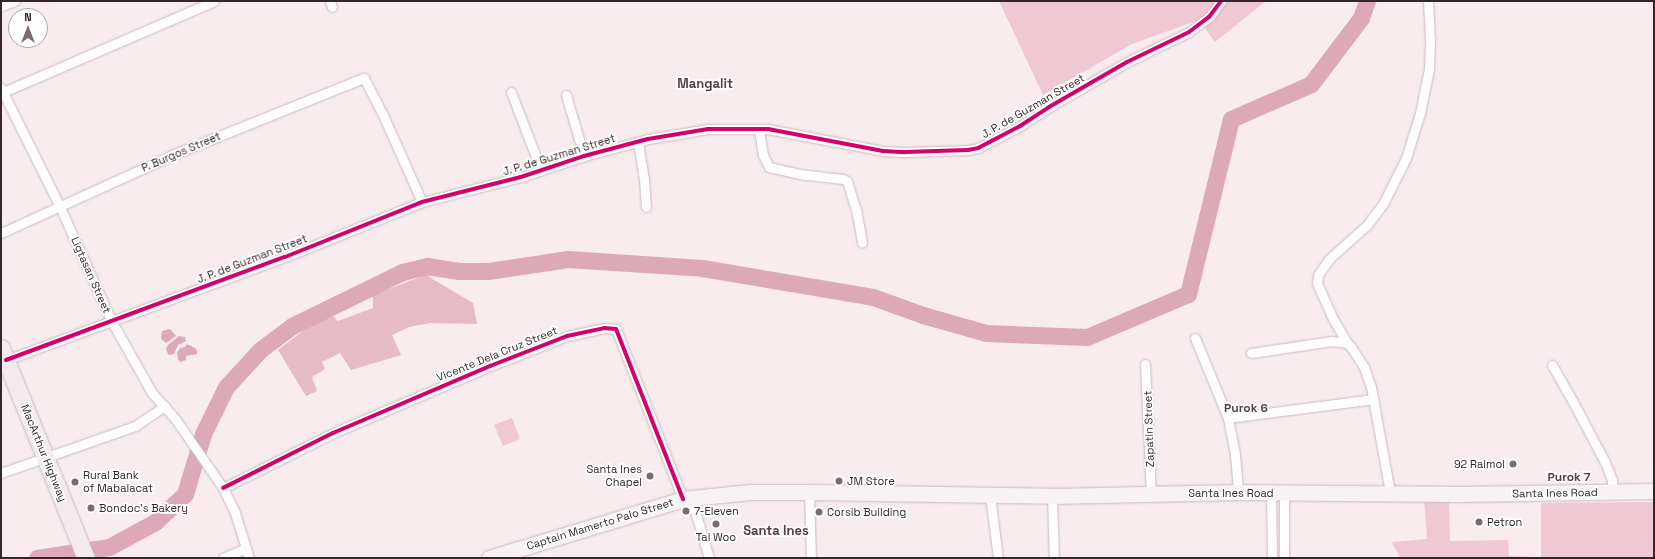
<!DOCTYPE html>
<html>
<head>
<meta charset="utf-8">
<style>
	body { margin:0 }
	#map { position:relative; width:1655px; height:559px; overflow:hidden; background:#f8ecef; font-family:"Space Grotesk",sans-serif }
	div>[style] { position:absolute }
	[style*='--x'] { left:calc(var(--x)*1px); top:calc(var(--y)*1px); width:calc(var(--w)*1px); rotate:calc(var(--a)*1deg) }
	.green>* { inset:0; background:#efc8d4 }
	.forest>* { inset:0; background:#e7bac8 }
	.water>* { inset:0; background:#dda8b8 }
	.river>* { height:17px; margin:-8.5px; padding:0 8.5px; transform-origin:8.5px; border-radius:8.5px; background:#dda8b8 }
	.roads { filter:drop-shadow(0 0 1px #c8bcbf) drop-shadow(0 0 1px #c8bcbf) }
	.street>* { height:9px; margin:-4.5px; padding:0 4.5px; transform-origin:4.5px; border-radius:4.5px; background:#fefcfd }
	.primary>* { height:15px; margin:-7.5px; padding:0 7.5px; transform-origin:7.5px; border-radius:7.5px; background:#f8f2f4 }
	.highway>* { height:17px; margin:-8.5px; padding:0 8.5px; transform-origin:8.5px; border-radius:8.5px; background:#f4eaed }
	.cycleway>* { height:4px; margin:-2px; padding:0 2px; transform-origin:2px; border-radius:2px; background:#d6006c }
	.dots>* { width:11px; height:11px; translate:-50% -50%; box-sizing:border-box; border:2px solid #fff; border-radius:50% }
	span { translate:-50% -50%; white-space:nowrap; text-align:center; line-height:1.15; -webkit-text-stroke:3.5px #fff; paint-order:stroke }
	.street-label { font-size:11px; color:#34262a }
	.poi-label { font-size:11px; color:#34262a }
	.right { translate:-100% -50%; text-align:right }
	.left { translate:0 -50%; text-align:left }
	.neighbourhood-label { font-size:12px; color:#5b3c45; font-weight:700 }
	.quarter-label { font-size:13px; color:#5b3c45; font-weight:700 }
	.frame { position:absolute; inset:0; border:2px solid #34262a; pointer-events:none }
	.north { position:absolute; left:8px; top:8px; width:40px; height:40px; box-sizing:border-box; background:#fff; border:1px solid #aea8aa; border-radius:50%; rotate:0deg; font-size:11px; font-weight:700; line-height:16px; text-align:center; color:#34262a }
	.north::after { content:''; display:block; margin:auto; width:14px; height:18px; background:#796b6f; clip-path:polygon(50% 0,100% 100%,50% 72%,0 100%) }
</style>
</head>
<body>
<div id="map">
	<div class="green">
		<i style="clip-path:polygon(999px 1px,1266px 1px,1215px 42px,1199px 20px,1132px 44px,1043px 95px)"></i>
		<i style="clip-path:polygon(512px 418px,520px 439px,503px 446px,494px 425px)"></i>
		<i style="clip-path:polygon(1424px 499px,1449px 499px,1450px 541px,1508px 540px,1509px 556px,1541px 557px,1541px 503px,1654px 502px,1654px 558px,1400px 558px,1392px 542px,1427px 539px)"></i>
	</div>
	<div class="forest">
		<i style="clip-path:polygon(426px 275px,473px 303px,477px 324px,430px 323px,409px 327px,392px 335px,401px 355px,351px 370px,340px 353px,322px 362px,325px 369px,312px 377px,317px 391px,306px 396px,278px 350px,328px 312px,338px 321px,373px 308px,373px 295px)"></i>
	</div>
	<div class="water">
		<i style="clip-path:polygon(170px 329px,176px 336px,166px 343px,161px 339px,162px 331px)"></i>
		<i style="clip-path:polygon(179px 336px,185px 337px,186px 341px,178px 345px,174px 354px,170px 355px,168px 354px,166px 349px,168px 345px)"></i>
		<i style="clip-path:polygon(187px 344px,195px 348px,197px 351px,197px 354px,186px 356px,186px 360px,181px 362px,178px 360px,177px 353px,180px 348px,185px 347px)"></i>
	</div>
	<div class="river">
		<i style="--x:37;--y:558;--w:73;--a:-8.7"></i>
		<i style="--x:109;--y:547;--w:52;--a:-28.5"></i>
		<i style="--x:155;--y:522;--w:41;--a:-43"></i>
		<i style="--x:185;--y:494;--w:63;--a:-73.3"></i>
		<i style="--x:203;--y:434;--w:52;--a:-63.9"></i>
		<i style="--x:226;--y:387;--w:50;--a:-47.4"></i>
		<i style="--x:260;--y:350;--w:40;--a:-37"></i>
		<i style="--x:292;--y:326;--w:123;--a:-26.1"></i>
		<i style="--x:402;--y:272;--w:26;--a:-13"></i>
		<i style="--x:427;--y:266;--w:32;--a:9"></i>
		<i style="--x:459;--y:271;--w:29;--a:0"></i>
		<i style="--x:488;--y:271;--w:81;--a:-8.5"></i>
		<i style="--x:568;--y:259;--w:134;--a:3.8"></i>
		<i style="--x:702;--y:268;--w:173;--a:9.6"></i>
		<i style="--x:873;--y:297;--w:53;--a:19.8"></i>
		<i style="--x:923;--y:315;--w:66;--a:15.9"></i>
		<i style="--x:986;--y:333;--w:101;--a:2.3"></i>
		<i style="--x:1087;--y:337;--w:110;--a:-23.1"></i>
		<i style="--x:1188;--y:294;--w:180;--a:-76.2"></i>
		<i style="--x:1231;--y:119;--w:87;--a:-23.6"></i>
		<i style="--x:1311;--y:84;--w:83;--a:-52.9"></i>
		<i style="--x:1361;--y:18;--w:18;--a:-71"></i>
	</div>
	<div class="roads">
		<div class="street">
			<i style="--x:330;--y:1;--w:6;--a:72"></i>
			<i style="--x:1;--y:6;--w:15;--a:-20"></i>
			<i style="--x:1;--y:88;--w:133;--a:63.6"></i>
			<i style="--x:60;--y:207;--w:126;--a:65.7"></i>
			<i style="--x:112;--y:322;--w:81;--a:60.6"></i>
			<i style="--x:152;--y:393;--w:36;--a:48"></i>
			<i style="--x:176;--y:420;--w:83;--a:55.3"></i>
			<i style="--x:223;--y:488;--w:28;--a:64"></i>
			<i style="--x:235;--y:513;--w:47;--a:72.7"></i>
			<i style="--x:3;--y:92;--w:230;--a:-23.3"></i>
			<i style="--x:511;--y:92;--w:84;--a:69"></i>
			<i style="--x:566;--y:95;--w:64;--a:73.6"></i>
			<i style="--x:759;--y:130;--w:25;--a:81"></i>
			<i style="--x:763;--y:155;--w:13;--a:63"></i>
			<i style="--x:769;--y:167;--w:31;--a:13"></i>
			<i style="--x:799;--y:174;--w:44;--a:6.5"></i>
			<i style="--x:843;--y:179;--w:4;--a:27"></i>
			<i style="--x:847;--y:181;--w:34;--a:73"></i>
			<i style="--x:857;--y:214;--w:29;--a:80"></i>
			<i style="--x:638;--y:142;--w:37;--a:81"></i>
			<i style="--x:644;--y:179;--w:28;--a:86"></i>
			<i style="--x:1;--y:233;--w:188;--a:-24.5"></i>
			<i style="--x:172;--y:155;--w:207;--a:-21.9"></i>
			<i style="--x:364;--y:78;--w:42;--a:62.8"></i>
			<i style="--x:383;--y:115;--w:95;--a:65.9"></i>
			<i style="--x:1195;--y:338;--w:87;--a:67.6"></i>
			<i style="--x:1228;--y:418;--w:38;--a:79"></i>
			<i style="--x:1235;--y:455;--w:37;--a:85"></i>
			<i style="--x:1347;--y:343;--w:28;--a:-120"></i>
			<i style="--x:1333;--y:319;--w:39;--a:-114"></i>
			<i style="--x:1317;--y:283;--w:8;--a:-83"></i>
			<i style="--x:1318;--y:275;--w:19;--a:-55"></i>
			<i style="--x:1329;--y:259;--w:51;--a:-41.8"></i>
			<i style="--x:1367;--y:225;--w:26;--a:-53"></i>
			<i style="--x:1383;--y:204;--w:51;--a:-63.4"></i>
			<i style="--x:1406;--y:158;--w:47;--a:-72.7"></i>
			<i style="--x:1420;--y:113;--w:45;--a:-78.4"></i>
			<i style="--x:1429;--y:69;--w:30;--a:-88"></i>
			<i style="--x:1430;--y:39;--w:38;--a:-93"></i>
			<i style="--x:1251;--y:353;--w:82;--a:-8.4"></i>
			<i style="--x:1332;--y:341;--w:15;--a:8"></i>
			<i style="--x:1347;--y:343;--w:6;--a:45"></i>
			<i style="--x:1351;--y:347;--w:24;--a:57"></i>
			<i style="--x:1364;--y:367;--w:21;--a:71"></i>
			<i style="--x:1371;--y:387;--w:108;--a:79.8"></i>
			<i style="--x:6;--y:360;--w:297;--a:-20.3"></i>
			<i style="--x:285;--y:257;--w:148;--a:-21.9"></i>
			<i style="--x:422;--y:202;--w:102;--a:-14.2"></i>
			<i style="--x:521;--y:177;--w:66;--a:-18.4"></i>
			<i style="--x:584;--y:156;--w:66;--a:-14.9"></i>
			<i style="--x:648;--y:139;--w:61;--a:-9.5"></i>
			<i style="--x:708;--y:129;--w:60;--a:0"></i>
			<i style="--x:768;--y:129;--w:117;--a:10.8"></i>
			<i style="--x:883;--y:151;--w:22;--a:3"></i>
			<i style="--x:905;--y:152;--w:63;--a:-1.8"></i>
			<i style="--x:968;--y:150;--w:10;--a:-11"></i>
			<i style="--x:978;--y:148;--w:47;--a:-27.6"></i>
			<i style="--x:1020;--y:126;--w:35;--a:-33"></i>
			<i style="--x:1049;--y:107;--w:90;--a:-30"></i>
			<i style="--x:1127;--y:62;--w:69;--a:-25.8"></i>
			<i style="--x:1189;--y:32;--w:25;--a:-37"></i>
			<i style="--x:1209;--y:17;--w:20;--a:-53"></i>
			<i style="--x:1145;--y:364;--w:130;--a:87.4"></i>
			<i style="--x:1552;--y:365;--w:40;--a:60.3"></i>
			<i style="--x:1572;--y:400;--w:70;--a:62"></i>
			<i style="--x:1605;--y:462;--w:19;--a:69"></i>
			<i style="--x:1612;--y:480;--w:12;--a:90"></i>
			<i style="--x:1228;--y:418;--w:147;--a:-7.4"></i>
			<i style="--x:1;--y:473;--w:142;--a:-19.3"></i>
			<i style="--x:135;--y:426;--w:36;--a:-34"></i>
			<i style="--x:223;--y:488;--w:123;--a:-26.6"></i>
			<i style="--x:333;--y:433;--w:171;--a:-23.1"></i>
			<i style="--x:490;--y:366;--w:83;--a:-21.3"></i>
			<i style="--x:567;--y:336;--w:38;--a:-12"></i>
			<i style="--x:604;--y:328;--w:12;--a:5"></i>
			<i style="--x:616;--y:329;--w:183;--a:68.5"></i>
			<i style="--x:809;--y:492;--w:66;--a:88.3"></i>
			<i style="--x:1271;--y:492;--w:66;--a:89.1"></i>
			<i style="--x:1284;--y:493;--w:65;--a:90"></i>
			<i style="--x:990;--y:495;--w:64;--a:82.8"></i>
			<i style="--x:1052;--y:496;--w:62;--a:88.2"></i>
			<i style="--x:691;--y:498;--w:63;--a:73.3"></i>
			<i style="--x:223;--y:558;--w:25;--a:-23"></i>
		</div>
		<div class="primary">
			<i style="--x:489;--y:558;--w:203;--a:-16.9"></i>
			<i style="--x:683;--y:499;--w:67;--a:-6"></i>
			<i style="--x:750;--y:492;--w:59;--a:0"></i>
			<i style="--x:809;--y:492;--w:243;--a:0.9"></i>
			<i style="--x:1052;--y:496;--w:186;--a:-1.2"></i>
			<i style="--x:1238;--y:492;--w:223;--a:0.5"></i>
			<i style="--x:1461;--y:494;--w:193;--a:-0.9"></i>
		</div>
		<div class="highway">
			<i style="--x:1;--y:348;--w:227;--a:68"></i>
		</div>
	</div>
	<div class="cycleway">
		<i style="--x:6;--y:360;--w:297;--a:-20.3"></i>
		<i style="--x:285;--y:257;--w:148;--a:-21.9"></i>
		<i style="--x:422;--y:202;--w:102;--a:-14.2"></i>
		<i style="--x:521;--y:177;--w:66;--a:-18.4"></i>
		<i style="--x:584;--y:156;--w:66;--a:-14.9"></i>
		<i style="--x:648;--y:139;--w:61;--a:-9.5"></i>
		<i style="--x:708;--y:129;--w:60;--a:0"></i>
		<i style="--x:768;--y:129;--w:117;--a:10.8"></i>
		<i style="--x:883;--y:151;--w:22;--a:3"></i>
		<i style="--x:905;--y:152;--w:63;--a:-1.8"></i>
		<i style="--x:968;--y:150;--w:10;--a:-11"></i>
		<i style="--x:978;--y:148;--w:47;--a:-27.6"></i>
		<i style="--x:1020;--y:126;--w:35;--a:-33"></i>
		<i style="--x:1049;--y:107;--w:90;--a:-30"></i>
		<i style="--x:1127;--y:62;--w:69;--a:-25.8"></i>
		<i style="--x:1189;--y:32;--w:25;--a:-37"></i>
		<i style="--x:1209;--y:17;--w:20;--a:-53"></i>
		<i style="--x:223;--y:488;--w:123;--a:-26.6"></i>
		<i style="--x:333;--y:433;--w:171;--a:-23.1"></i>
		<i style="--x:490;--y:366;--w:83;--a:-21.3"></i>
		<i style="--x:567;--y:336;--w:38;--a:-12"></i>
		<i style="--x:604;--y:328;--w:12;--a:5"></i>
		<i style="--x:616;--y:329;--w:183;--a:68.5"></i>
	</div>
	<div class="dots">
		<i style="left:1513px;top:464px;background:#796b6f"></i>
		<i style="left:650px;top:476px;background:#796b6f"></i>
		<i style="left:839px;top:481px;background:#796b6f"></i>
		<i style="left:75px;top:482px;background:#796b6f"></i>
		<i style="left:91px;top:508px;background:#796b6f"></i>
		<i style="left:686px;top:511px;background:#796b6f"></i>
		<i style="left:819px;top:512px;background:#796b6f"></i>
		<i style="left:1479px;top:522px;background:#796b6f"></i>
		<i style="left:716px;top:524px;background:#796b6f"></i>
	</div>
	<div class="street-label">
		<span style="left:1033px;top:106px;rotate:-30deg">J. P. de Guzman Street</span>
		<span style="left:181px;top:152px;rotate:-23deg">P. Burgos Street</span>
		<span style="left:559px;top:155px;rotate:-17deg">J. P. de Guzman Street</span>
		<span style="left:252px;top:259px;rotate:-21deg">J. P. de Guzman Street</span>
		<span style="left:91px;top:275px;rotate:66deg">Ligtasan Street</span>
		<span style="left:497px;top:354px;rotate:-22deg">Vicente Dela Cruz Street</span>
		<span style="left:1149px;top:429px;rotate:-92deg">Zapatin Street</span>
		<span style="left:44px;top:453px;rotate:68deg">MacArthur Highway</span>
		<span style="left:1231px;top:493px">Santa Ines Road</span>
		<span style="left:1555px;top:493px;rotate:-1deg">Santa Ines Road</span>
		<span style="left:600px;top:524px;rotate:-17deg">Captain Mamerto Palo Street</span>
	</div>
	<div class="poi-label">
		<span class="right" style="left:1505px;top:464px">92 Raimol</span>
		<span class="right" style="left:642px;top:476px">Santa Ines<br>Chapel</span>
		<span class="left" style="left:83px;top:482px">Rural Bank<br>of Mabalacat</span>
		<span class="left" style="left:847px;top:481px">JM Store</span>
		<span class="left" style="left:99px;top:508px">Bondoc's Bakery</span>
		<span class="left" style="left:694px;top:511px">7-Eleven</span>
		<span class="left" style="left:827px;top:512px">Corsib Building</span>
		<span class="left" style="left:1487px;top:522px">Petron</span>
		<span style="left:716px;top:537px">Tai Woo</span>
	</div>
	<div class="neighbourhood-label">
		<span style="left:1246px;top:409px">Purok 6</span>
		<span style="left:1569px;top:478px">Purok 7</span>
	</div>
	<div class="quarter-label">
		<span style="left:705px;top:84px">Mangalit</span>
		<span style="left:776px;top:531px">Santa Ines</span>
	</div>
	<div class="frame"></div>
	<div class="north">N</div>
</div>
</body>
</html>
